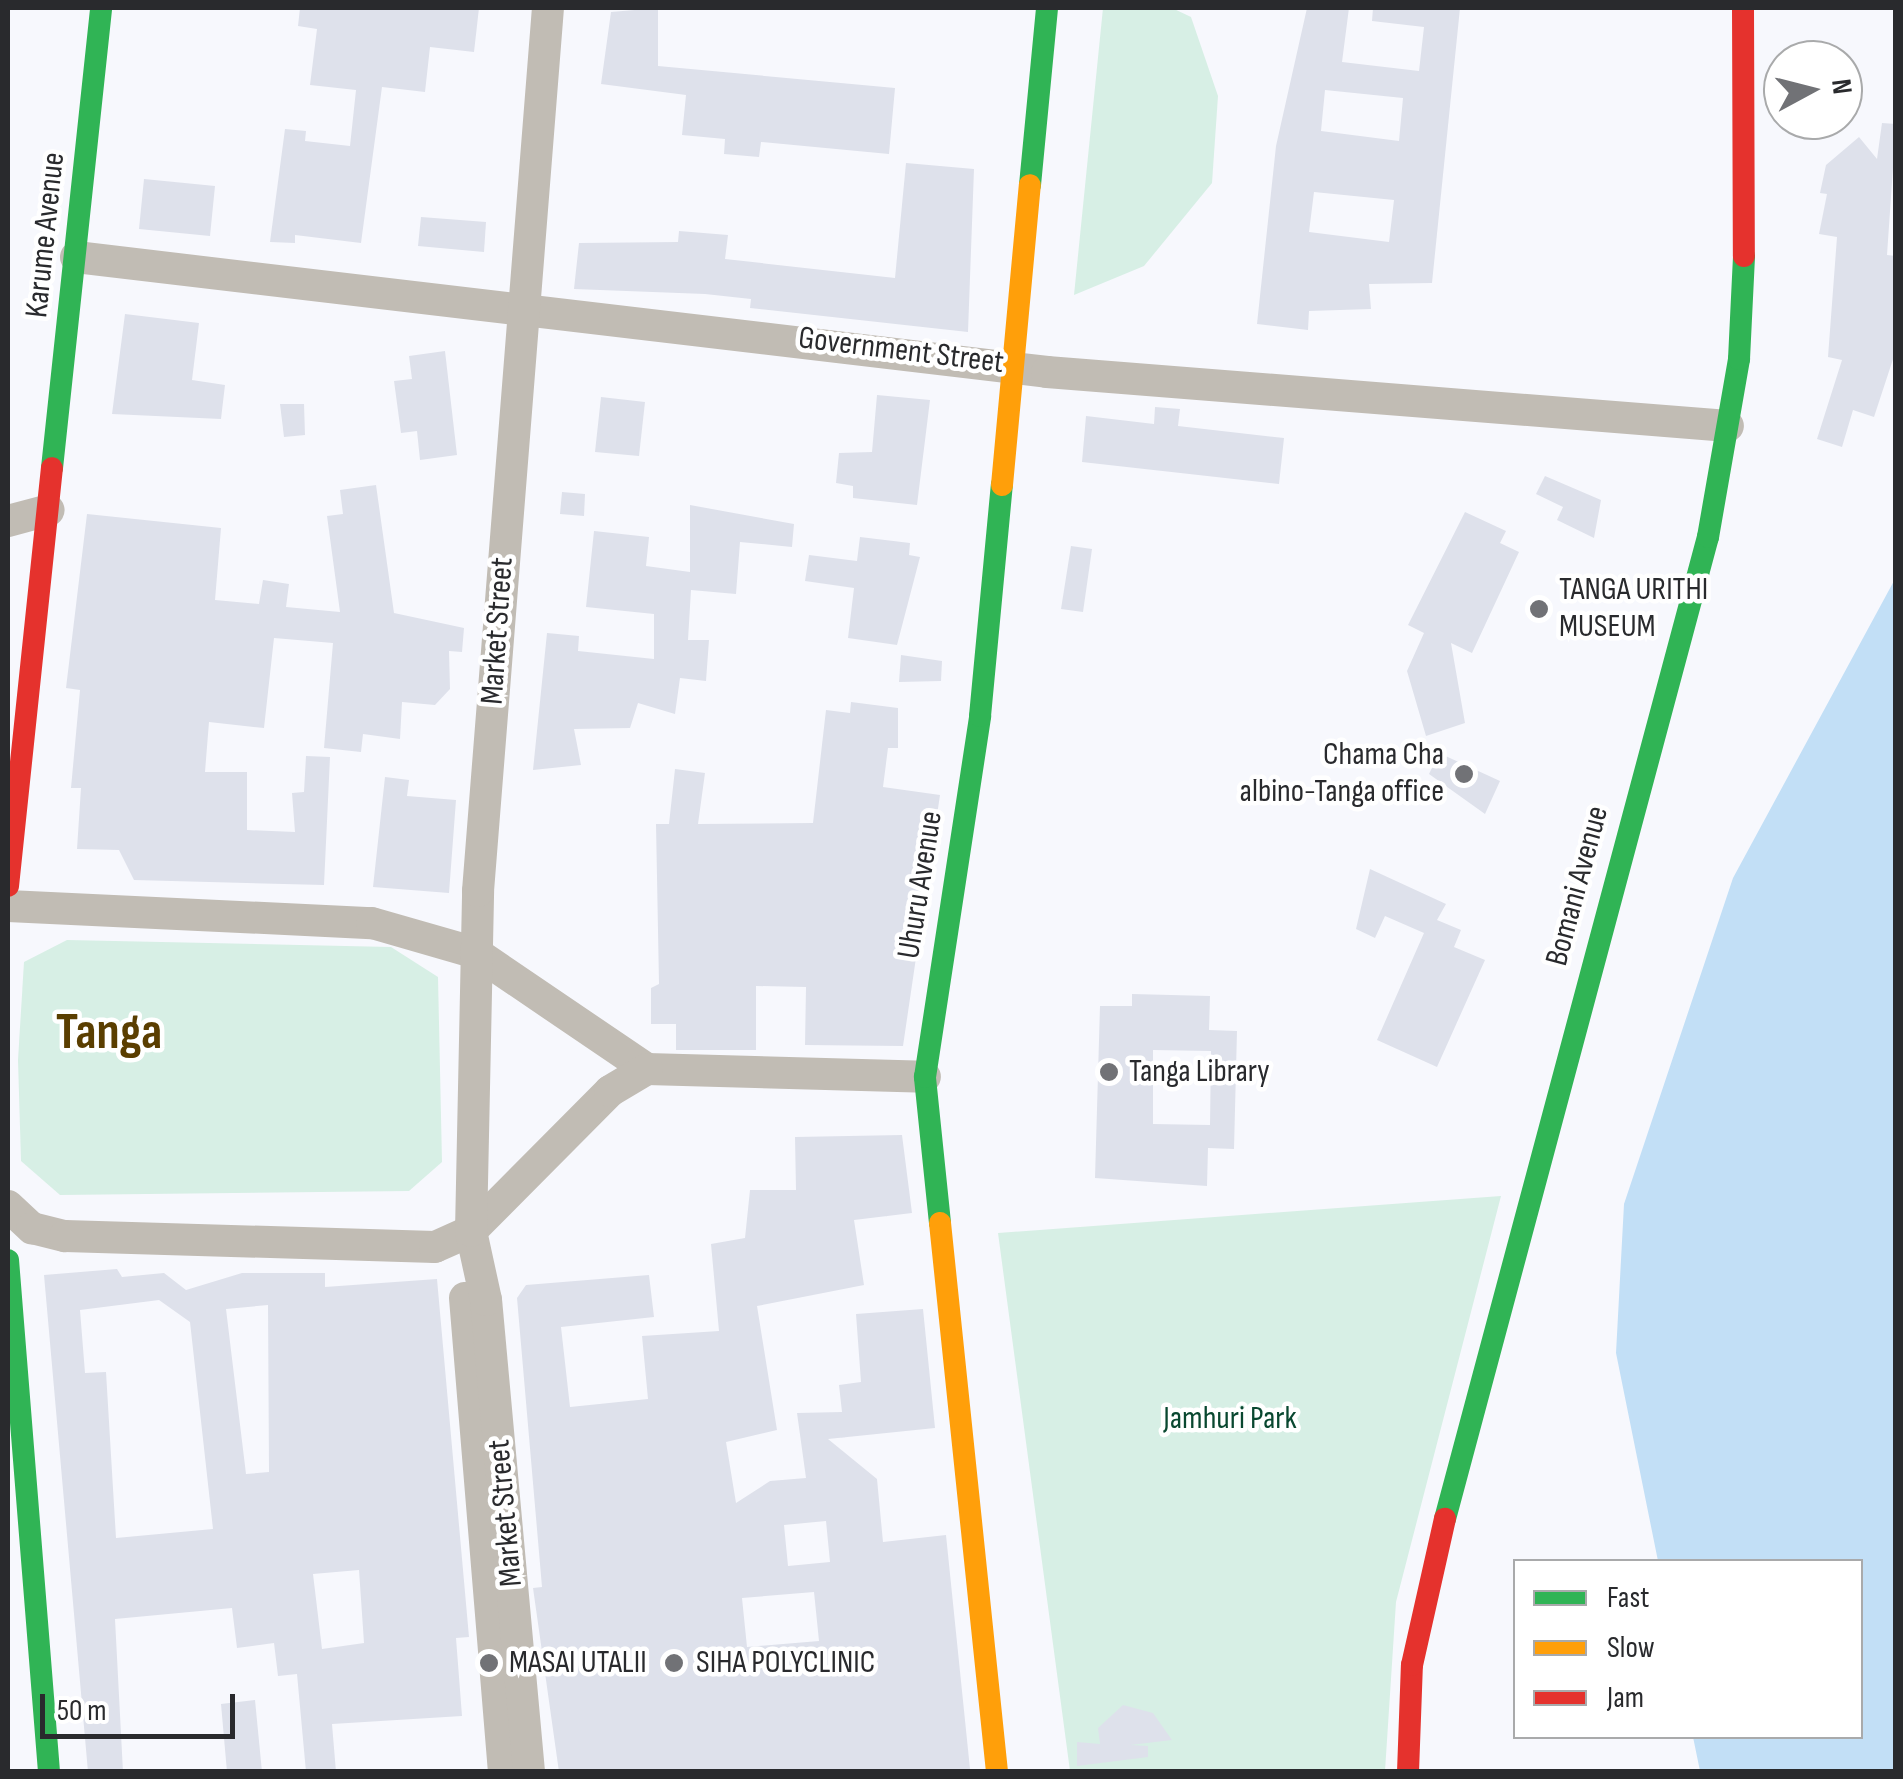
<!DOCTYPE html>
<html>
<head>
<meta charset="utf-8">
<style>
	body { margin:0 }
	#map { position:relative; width:1903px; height:1779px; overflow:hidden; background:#f7f8fd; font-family:"Sofia Sans Condensed",sans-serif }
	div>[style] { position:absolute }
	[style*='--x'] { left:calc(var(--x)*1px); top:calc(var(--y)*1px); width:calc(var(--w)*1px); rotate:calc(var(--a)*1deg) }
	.green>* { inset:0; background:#d7efe5 }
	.water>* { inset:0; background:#c2dff6 }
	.building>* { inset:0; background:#dee1eb }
	.street>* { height:32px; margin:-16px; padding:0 16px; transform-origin:16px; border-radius:16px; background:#c1bcb4 }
	.fast>* { height:22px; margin:-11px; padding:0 11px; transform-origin:11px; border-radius:11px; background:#30b455 }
	.slow>* { height:22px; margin:-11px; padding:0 11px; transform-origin:11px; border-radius:11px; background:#ff9f0a }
	.jam>* { height:22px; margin:-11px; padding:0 11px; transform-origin:11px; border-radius:11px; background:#e5322d }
	.dots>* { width:28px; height:28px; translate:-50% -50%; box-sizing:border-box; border:5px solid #fff; border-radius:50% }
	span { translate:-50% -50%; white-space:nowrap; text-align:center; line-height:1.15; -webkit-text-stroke:9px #fff; paint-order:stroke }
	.street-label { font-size:32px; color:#292a2d }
	.poi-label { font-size:32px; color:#292a2d }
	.left { translate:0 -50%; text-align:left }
	.right { translate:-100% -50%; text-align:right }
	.park-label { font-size:32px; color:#094830 }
	.town-label { font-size:52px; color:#5a3e00; font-weight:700 }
	.frame { position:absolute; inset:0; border:10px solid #292a2d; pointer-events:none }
	.legend { position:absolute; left:1513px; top:1559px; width:350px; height:180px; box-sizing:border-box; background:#fff; border:2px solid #a9aaab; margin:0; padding:12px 18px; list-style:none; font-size:30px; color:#292a2d }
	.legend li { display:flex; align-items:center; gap:20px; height:50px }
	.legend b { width:50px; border:2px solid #a9aaab }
	.north { position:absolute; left:1763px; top:40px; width:100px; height:100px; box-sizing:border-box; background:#fff; border:2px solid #a9aaab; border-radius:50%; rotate:83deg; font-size:28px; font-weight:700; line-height:40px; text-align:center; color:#292a2d }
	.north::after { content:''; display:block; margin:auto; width:35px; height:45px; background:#717276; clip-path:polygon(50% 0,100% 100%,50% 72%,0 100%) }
	.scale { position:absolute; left:40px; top:1694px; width:195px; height:45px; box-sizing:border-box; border:5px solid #292a2d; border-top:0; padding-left:12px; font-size:30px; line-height:35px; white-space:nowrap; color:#292a2d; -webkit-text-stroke:8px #fff; paint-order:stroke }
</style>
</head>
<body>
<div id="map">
	<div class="green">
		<i style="clip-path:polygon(1103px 8px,1172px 8px,1191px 17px,1218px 96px,1212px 183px,1144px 266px,1074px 295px)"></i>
		<i style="clip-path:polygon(67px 940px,391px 947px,438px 977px,442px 1162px,409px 1191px,60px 1195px,21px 1161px,18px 1060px,24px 962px)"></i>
		<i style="clip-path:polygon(1501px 1196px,1396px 1602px,1385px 1771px,1070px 1771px,998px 1233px)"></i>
	</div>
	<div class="water">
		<i style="clip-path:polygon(1895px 579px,1895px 1771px,1700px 1771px,1693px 1737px,1860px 1736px,1860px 1562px,1658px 1561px,1616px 1353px,1624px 1204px,1733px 878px)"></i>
	</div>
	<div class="building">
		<i style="clip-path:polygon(300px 8px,479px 8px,474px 52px,430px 47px,425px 92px,382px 87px,361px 243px,295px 235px,295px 243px,270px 242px,285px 129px,306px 131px,305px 141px,350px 146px,356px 90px,310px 85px,317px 29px,298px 26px)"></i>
		<i style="clip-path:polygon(658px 8px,658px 66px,895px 88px,889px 154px,761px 142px,759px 157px,724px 154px,725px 139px,682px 135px,686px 95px,601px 84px,611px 12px)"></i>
		<i style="clip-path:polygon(evenodd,1307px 8px,1349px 8px,1342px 62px,1419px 71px,1424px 27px,1372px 21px,1373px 8px,1460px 8px,1432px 283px,1369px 284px,1371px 309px,1309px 311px,1308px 330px,1257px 324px,1276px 146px,1307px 8px,1325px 90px,1403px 98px,1399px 141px,1321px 131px,1325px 90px,1307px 8px,1314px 192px,1394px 200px,1389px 242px,1309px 232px,1314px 192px)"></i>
		<i style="clip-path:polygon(1882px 123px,1896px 124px,1887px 255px,1896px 256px,1896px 350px,1874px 417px,1853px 410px,1842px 447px,1817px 439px,1842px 360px,1828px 357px,1837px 237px,1819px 234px,1827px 194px,1820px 193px,1826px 165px,1859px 137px,1877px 159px)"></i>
		<i style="clip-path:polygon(906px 163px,974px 169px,968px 332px,750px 308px,751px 299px,705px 294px,574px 289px,579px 243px,678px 242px,679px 231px,728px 235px,725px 259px,895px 278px)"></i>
		<i style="clip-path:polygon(144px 179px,215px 186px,210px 236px,139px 229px)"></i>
		<i style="clip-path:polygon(421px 217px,486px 222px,484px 252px,418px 246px)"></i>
		<i style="clip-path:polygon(125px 314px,199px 323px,192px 380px,225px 385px,221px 419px,112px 414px)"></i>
		<i style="clip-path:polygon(445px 351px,457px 455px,420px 460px,417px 431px,401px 433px,394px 381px,412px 379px,409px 356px)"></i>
		<i style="clip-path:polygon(877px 395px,930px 400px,917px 505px,853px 498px,853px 486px,836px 483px,839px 453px,872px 452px)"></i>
		<i style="clip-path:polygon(601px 397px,645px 402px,639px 456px,595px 452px)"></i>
		<i style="clip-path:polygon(280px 404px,304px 404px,305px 435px,284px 437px)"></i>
		<i style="clip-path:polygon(1155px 407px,1180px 409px,1178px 426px,1284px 438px,1279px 484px,1082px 462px,1086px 416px,1154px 424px)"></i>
		<i style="clip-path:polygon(1545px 476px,1601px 500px,1594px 538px,1557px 520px,1563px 507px,1536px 494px)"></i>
		<i style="clip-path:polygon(376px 485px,394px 613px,464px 628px,462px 652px,449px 651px,450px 689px,435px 705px,402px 702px,400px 739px,363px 734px,361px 752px,324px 748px,333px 643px,274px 638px,264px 728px,209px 722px,205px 772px,247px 772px,247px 830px,295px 832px,292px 793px,304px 792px,306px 756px,330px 757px,324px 885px,134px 880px,119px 850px,77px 849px,81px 788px,71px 788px,80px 690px,66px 688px,87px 514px,221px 528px,215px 600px,259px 604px,263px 580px,289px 584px,286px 607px,340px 612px,327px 516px,343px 514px,340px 490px)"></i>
		<i style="clip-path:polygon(562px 492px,585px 494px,584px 516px,560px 514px)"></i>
		<i style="clip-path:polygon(690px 505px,794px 524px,792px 547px,740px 542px,736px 594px,691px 590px,688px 640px,709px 640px,706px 681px,680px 678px,675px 714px,638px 703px,630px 728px,574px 729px,581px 765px,533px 770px,547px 633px,579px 636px,578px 651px,654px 659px,654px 614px,586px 607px,594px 531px,649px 537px,646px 566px,690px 572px)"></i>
		<i style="clip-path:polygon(1465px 512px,1506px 531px,1500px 543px,1519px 552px,1472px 653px,1451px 643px,1465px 723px,1426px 736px,1407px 671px,1424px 633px,1408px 625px)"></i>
		<i style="clip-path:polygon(860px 537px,910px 543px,909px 555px,920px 557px,897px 645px,848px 638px,854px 588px,805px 581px,809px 555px,857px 561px)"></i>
		<i style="clip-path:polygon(1071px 546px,1092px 549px,1083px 612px,1061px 609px)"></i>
		<i style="clip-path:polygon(901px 655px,942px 661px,941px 681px,899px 682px)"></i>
		<i style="clip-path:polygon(851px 702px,898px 708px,898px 748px,888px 748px,883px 787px,940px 795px,903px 1046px,805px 1045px,806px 987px,756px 986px,756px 1050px,676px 1050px,676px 1024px,651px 1024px,651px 988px,659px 984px,656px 824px,669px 824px,675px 769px,705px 773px,698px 824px,813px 823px,826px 710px,850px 713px)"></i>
		<i style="clip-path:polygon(1439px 753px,1500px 781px,1485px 814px,1429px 774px)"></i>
		<i style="clip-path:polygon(385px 777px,409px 780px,407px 796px,456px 800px,449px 893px,373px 887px)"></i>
		<i style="clip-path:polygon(1370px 869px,1446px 904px,1437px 920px,1461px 930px,1454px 947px,1485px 960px,1437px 1067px,1377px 1040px,1424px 933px,1385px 916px,1375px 938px,1356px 929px)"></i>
		<i style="clip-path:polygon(evenodd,1132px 994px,1210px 996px,1209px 1030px,1237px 1031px,1234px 1149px,1208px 1148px,1207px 1186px,1095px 1178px,1100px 1006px,1132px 1006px,1132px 994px,1153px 1050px,1211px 1051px,1210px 1125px,1153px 1124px,1153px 1050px)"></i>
		<i style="clip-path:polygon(evenodd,902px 1135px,912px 1213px,854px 1220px,864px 1285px,757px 1306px,777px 1430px,726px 1442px,736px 1503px,770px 1481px,806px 1478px,797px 1413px,842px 1412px,839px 1385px,861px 1382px,856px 1314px,923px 1309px,935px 1428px,828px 1439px,877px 1479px,883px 1542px,946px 1535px,970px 1769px,559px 1772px,533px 1588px,542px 1587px,517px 1298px,526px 1285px,649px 1275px,654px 1317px,561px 1327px,570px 1407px,648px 1399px,642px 1336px,719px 1331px,711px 1244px,745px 1238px,750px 1190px,796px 1190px,795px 1137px,902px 1135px,826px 1521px,830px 1562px,788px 1566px,784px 1525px,826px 1521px,902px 1135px,814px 1592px,819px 1641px,747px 1647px,742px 1598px,814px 1592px)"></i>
		<i style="clip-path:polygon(evenodd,117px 1269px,122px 1277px,164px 1273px,186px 1290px,242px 1273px,325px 1273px,325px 1287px,437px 1279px,469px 1637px,456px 1638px,462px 1716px,332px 1724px,336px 1772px,306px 1772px,297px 1674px,278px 1676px,274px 1643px,237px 1648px,232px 1608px,115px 1619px,123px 1772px,88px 1772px,44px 1275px,117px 1269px,159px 1300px,190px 1322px,213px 1529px,116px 1538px,106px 1372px,85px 1373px,80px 1310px,159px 1300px,117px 1269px,268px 1305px,269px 1472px,246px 1474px,226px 1309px,268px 1305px,117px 1269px,359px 1570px,364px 1643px,322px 1649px,313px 1574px,359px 1570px)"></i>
		<i style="clip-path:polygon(255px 1700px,262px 1772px,227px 1772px,221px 1704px)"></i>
		<i style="clip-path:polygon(1123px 1705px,1153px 1713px,1172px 1740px,1130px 1745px,1148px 1746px,1148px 1757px,1077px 1766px,1077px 1742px,1100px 1744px,1098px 1728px)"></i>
	</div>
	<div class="street">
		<i style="--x:76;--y:257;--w:978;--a:6.75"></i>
		<i style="--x:1047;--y:372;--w:683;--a:4.53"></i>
		<i style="--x:8;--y:521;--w:42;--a:-15"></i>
		<i style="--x:8;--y:906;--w:364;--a:2.7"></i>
		<i style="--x:372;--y:923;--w:108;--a:16.1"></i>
		<i style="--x:476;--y:953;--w:207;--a:34.2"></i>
		<i style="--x:647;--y:1069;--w:278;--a:1.6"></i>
		<i style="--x:8;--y:1206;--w:33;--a:43"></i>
		<i style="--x:32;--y:1228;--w:34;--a:14"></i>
		<i style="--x:65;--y:1236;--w:370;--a:1.7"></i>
		<i style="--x:435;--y:1247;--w:39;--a:-24"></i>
		<i style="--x:471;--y:1231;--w:197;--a:-45.2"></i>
		<i style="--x:610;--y:1091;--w:43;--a:-30.7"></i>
		<i style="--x:465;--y:1298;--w:476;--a:85.3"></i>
		<i style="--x:529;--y:1772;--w:474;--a:-95.2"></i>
		<i style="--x:486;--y:1300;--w:71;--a:-102.3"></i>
		<i style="--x:471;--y:1231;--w:340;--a:-88.8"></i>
		<i style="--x:478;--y:891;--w:886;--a:-85.47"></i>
	</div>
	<div class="fast">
		<i style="--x:1030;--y:185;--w:178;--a:-84.5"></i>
		<i style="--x:52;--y:468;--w:463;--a:-83.9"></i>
		<i style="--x:940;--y:1223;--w:147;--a:-95.9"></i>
		<i style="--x:925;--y:1077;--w:365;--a:-81.3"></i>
		<i style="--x:980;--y:716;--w:232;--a:-84.6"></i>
		<i style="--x:8;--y:1260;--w:514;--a:85.42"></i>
		<i style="--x:1445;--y:1519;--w:1017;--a:-75.01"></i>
		<i style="--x:1708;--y:537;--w:181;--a:-80.1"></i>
		<i style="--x:1739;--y:359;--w:103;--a:-87.2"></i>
	</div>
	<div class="slow">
		<i style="--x:1002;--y:485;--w:301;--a:-84.7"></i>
		<i style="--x:940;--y:1223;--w:552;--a:84.07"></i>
	</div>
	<div class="jam">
		<i style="--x:1743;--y:8;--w:248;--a:89.8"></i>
		<i style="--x:8;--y:886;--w:420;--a:-84"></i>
		<i style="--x:1408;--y:1772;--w:107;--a:-87.9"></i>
		<i style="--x:1412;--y:1665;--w:150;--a:-77.3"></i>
	</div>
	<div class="dots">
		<i style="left:1539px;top:609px;background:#717276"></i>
		<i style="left:1464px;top:774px;background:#717276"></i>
		<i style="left:1109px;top:1072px;background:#717276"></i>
		<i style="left:489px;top:1663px;background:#717276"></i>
		<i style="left:674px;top:1663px;background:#717276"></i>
	</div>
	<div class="street-label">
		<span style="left:46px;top:235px;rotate:-84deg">Karume Avenue</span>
		<span style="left:901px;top:351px;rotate:7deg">Government Street</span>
		<span style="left:498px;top:631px;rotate:-86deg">Market Street</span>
		<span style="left:921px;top:885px;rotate:-81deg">Uhuru Avenue</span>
		<span style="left:1578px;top:886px;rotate:-75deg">Bomani Avenue</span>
		<span style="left:506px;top:1513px;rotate:-95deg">Market Street</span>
	</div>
	<div class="poi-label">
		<span class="left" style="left:1559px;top:609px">TANGA URITHI<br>MUSEUM</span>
		<span class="right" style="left:1444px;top:774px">Chama Cha<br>albino-Tanga office</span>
		<span class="left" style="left:1129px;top:1072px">Tanga Library</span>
		<span class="left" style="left:509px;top:1663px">MASAI UTALII</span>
		<span class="left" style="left:696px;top:1663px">SIHA POLYCLINIC</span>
	</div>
	<div class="park-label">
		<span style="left:1230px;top:1419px">Jamhuri Park</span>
	</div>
	<div class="town-label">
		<span style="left:109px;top:1033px">Tanga</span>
	</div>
	<div class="frame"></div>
	<ul class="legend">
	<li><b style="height:12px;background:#30b455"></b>Fast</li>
	<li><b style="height:12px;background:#ff9f0a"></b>Slow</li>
	<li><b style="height:12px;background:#e5322d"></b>Jam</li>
	</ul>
	<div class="north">N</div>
	<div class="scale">50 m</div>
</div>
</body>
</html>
